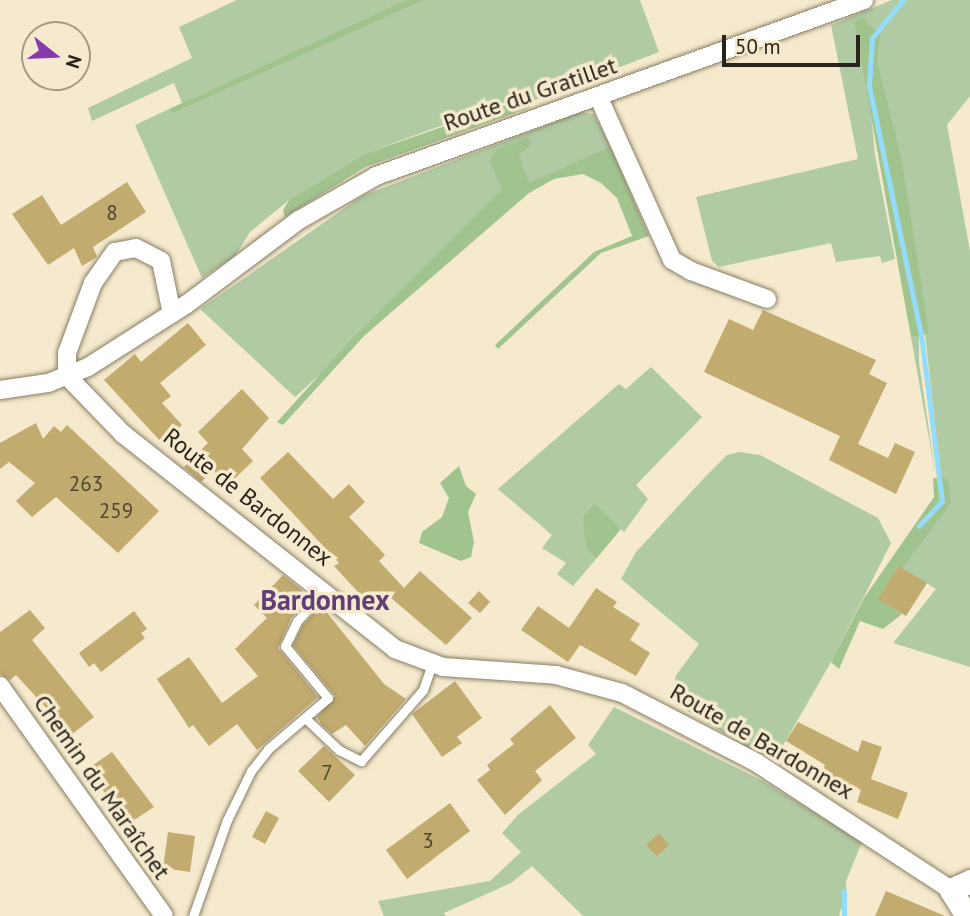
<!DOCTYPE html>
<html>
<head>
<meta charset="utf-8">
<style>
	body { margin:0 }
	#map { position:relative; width:970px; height:916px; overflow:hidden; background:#f5eace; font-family:"PT Sans",sans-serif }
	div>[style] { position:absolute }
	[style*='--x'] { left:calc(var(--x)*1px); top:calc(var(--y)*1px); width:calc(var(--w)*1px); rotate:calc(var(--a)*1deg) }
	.green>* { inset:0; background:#b0caa3 }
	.forest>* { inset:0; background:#a1c48e }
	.stream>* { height:5px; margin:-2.5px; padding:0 2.5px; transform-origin:2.5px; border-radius:2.5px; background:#94dcfb }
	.building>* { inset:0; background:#c2ab6f }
	.roads { filter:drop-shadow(0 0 2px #877e64) drop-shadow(0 0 2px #877e64) }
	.lane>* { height:9px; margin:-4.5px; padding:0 4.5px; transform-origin:4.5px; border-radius:4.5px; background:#fff }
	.street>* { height:18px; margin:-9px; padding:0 9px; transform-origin:9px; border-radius:9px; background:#fff }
	.secondary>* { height:23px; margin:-11.5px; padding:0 11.5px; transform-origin:11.5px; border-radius:11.5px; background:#fff }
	span { translate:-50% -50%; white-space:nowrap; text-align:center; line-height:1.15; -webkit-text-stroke:7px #f5eace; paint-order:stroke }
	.number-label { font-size:21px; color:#4e462f }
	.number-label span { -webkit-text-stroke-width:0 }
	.street-label { font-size:24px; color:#28241a }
	.quarter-label { font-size:28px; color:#623e77; font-weight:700 }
	.north { position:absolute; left:21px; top:21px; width:70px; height:70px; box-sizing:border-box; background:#f5eace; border:2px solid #a39b86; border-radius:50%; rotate:108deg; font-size:19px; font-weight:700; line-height:28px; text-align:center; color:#28241a }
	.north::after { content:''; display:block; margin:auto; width:24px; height:32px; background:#863aac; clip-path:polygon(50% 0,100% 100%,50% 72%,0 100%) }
	.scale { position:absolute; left:722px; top:35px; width:138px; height:32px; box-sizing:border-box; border:4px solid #28241a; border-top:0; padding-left:9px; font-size:21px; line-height:24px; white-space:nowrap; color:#28241a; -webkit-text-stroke:5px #f5eace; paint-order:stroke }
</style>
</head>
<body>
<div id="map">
	<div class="green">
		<i style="clip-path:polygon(237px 0,405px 0,182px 103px,174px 83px,92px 121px,88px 108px,192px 58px,179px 27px)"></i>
		<i style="clip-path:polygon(425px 0,640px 0,659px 52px,532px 101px,514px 99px,364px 154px,289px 200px,250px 232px,236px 255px,202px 278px,135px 125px,169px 109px,172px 114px)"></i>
		<i style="clip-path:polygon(892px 0,970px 0,970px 96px,947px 125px,970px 251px,970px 667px,893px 643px,936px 589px,899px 566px,948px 479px,941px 479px,925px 334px,928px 334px,902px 159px,862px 17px,875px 155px,895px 259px,882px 263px,880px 256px,836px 262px,831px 243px,719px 267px,712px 261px,696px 197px,858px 159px,831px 25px)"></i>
		<i style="clip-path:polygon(581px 112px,594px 114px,610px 146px,538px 179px,295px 397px,200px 309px,362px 196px)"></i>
		<i style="clip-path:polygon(919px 335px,919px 362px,936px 478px,911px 337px)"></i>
		<i style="clip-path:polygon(651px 367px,702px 417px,636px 485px,648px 499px,624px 532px,595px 505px,586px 549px,596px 559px,573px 586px,557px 574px,566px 563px,542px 548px,552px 535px,498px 489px,619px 384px,626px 389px)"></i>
		<i style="clip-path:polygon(739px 452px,760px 455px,878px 518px,891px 543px,831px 662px,773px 763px,676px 704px,675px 677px,699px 644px,621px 579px,636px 552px,704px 478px,727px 455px)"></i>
		<i style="clip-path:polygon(614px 707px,763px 781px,862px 842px,846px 881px,847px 916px,841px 908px,839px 916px,583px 916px,532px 866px,511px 883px,444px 913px,446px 916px,384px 916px,378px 901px,490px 881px,521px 852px,502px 833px,519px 814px,596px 754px,588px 745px)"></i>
	</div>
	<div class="forest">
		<i style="clip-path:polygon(405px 0,425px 0,172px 114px,169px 109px)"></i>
		<i style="clip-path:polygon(862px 17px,880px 35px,877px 62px,902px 159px,929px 334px,911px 337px,854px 22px)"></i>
		<i style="clip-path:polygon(526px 98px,532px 101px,529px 108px,365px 167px,285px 217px,283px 210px,289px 200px,364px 154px)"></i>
		<i style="clip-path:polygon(528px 137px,531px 145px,519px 155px,529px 183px,610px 146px,649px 236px,601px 253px,498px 349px,495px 345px,594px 252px,632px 236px,617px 198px,601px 183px,583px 174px,554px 179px,529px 193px,364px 336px,283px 425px,277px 422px,352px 339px,502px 189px,490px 161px,497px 149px)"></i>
		<i style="clip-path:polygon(459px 466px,466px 486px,476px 494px,468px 512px,474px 542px,471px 557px,461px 561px,419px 543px,422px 532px,442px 517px,449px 498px,440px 483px)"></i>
		<i style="clip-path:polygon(933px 478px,948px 479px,951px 503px,879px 599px,902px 614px,883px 629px,860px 621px,839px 669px,831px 662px,864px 598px,934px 497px)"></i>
		<i style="clip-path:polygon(595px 504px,621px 529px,596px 559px,586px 549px,583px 516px)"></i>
	</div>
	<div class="stream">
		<i style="--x:903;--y:0;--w:49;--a:129.2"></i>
		<i style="--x:872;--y:38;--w:48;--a:93.6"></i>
		<i style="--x:869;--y:86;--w:254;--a:78.2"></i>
		<i style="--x:921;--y:335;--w:167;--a:82.8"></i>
		<i style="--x:942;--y:501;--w:34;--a:133"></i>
		<i style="--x:844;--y:916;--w:25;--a:-90"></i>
	</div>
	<div class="building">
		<i style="clip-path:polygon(127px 182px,146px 212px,93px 247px,97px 257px,82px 266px,74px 248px,48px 265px,12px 214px,42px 195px,61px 225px)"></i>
		<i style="clip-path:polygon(763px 310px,876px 360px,869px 374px,887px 383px,858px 444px,888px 458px,895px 443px,915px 452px,896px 494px,829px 460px,840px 436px,704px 372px,729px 319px,753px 330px)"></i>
		<i style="clip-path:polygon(188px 323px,206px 345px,160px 383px,171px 396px,162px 403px,182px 425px,163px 444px,104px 380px,135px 354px,141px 362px)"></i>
		<i style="clip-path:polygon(242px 389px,269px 418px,242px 449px,253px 461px,228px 485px,213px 470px,201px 482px,184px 467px,208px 443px,198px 432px)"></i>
		<i style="clip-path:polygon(36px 423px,43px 439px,54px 426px,61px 432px,67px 425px,159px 511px,118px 553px,56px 497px,32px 517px,16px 501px,35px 483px,9px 462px,0 469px,0 443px)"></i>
		<i style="clip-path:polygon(288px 452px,333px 499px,349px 484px,365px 502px,349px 517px,385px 555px,379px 561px,404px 588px,420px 571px,472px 618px,446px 645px,383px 591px,369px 604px,334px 566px,339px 563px,260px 478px)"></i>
		<i style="clip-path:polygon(899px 566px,927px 583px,906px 616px,878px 599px)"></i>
		<i style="clip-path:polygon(283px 575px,310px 597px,291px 618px,278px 648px,318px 697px,257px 750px,237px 724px,209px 746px,193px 725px,189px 728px,157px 679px,189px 657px,222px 703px,258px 676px,235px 649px,267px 618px,254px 605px)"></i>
		<i style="clip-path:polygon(596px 588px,617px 602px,613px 607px,640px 624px,630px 640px,650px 653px,636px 676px,580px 645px,568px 662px,521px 630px,538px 606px,569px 628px)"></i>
		<i style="clip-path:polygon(479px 591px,490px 602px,480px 613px,468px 603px)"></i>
		<i style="clip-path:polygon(321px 605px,384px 684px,406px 699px,365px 746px,346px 725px,332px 734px,321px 724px,317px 717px,335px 696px,293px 645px,303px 625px)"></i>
		<i style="clip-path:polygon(30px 610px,45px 628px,32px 640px,94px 717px,71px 735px,16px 675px,10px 680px,0 674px,0 632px)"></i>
		<i style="clip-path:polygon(134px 611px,147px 629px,141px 633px,145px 638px,101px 672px,94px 663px,89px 667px,79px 653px)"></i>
		<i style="clip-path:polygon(455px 681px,482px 718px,457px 737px,462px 743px,442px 757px,412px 714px)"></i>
		<i style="clip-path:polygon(550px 705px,576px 738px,535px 771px,542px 780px,505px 815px,477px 780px,490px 770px,487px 765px,514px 744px,510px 739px)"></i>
		<i style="clip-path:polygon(798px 722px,858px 752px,862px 740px,882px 747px,871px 779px,908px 793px,898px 819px,857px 802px,861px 790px,821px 776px,825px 765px,786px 741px)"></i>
		<i style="clip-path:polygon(324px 746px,355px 775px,329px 802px,298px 771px)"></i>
		<i style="clip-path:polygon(112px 752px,154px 807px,131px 822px,127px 815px,122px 818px,100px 786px,95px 789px,83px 772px)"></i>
		<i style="clip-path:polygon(450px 803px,470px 831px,407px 879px,386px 850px)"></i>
		<i style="clip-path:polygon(266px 811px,279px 818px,265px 844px,252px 837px)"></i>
		<i style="clip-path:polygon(168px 832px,195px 836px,190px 872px,163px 868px)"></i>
		<i style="clip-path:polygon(659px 833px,669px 845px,657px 856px,646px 845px)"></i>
		<i style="clip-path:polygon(886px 891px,945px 916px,875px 916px)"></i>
	</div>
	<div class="roads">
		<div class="lane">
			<i style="--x:305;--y:718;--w:47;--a:43.3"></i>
			<i style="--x:339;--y:750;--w:25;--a:27"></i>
			<i style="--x:361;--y:761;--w:94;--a:-48.9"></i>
			<i style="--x:423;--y:690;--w:28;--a:-71"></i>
			<i style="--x:193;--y:916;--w:102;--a:-70.5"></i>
			<i style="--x:227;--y:820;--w:55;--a:-63.9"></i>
			<i style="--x:251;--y:771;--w:28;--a:-52"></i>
			<i style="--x:268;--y:749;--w:79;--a:-40.4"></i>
			<i style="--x:328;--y:698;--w:67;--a:-129.6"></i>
			<i style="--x:285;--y:646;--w:28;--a:-64"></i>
			<i style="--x:297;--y:621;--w:40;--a:-47"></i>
		</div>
		<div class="street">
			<i style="--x:598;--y:96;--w:180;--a:65.7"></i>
			<i style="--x:672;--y:260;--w:22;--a:30"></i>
			<i style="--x:691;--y:271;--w:81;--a:20.2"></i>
			<i style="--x:67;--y:376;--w:81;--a:46"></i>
			<i style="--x:123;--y:434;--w:347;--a:38.3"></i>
			<i style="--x:395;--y:649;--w:51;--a:20.6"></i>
			<i style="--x:443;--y:667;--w:113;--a:4"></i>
			<i style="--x:556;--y:675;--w:68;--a:15.3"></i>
			<i style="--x:622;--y:693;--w:152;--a:27.4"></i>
			<i style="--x:757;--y:763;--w:232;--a:33.2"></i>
			<i style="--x:67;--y:376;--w:23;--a:-90"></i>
			<i style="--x:67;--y:353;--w:75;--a:-69.6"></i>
			<i style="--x:93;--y:283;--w:38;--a:-55"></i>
			<i style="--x:115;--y:252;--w:21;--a:-11"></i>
			<i style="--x:136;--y:248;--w:28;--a:27"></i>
			<i style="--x:161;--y:261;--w:54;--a:78.3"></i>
			<i style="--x:0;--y:390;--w:49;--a:-8.3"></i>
			<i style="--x:48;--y:383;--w:43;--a:-21.8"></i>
			<i style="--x:88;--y:367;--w:117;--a:-32.5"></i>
			<i style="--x:187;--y:304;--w:140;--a:-36.9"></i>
			<i style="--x:299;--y:220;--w:89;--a:-29.7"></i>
			<i style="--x:376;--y:176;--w:519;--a:-19.83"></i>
			<i style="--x:0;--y:686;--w:282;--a:54.5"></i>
		</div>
		<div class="secondary">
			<i style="--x:967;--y:916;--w:31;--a:-122"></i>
			<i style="--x:951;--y:890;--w:21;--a:-25"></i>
		</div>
	</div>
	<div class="number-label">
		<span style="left:112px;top:213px">8</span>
		<span style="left:86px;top:484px">263</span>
		<span style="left:116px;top:511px">259</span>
		<span style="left:327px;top:773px">7</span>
		<span style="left:428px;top:841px">3</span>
	</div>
	<div class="street-label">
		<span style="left:530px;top:94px;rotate:-19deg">Route du Gratillet</span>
		<span style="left:248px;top:497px;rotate:38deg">Route de Bardonnex</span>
		<span style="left:762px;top:741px;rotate:30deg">Route de Bardonnex</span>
		<span style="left:102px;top:787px;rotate:55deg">Chemin du Maraîchet</span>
	</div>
	<div class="quarter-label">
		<span style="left:325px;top:600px">Bardonnex</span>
	</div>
	<div class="north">N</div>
	<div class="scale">50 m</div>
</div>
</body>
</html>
